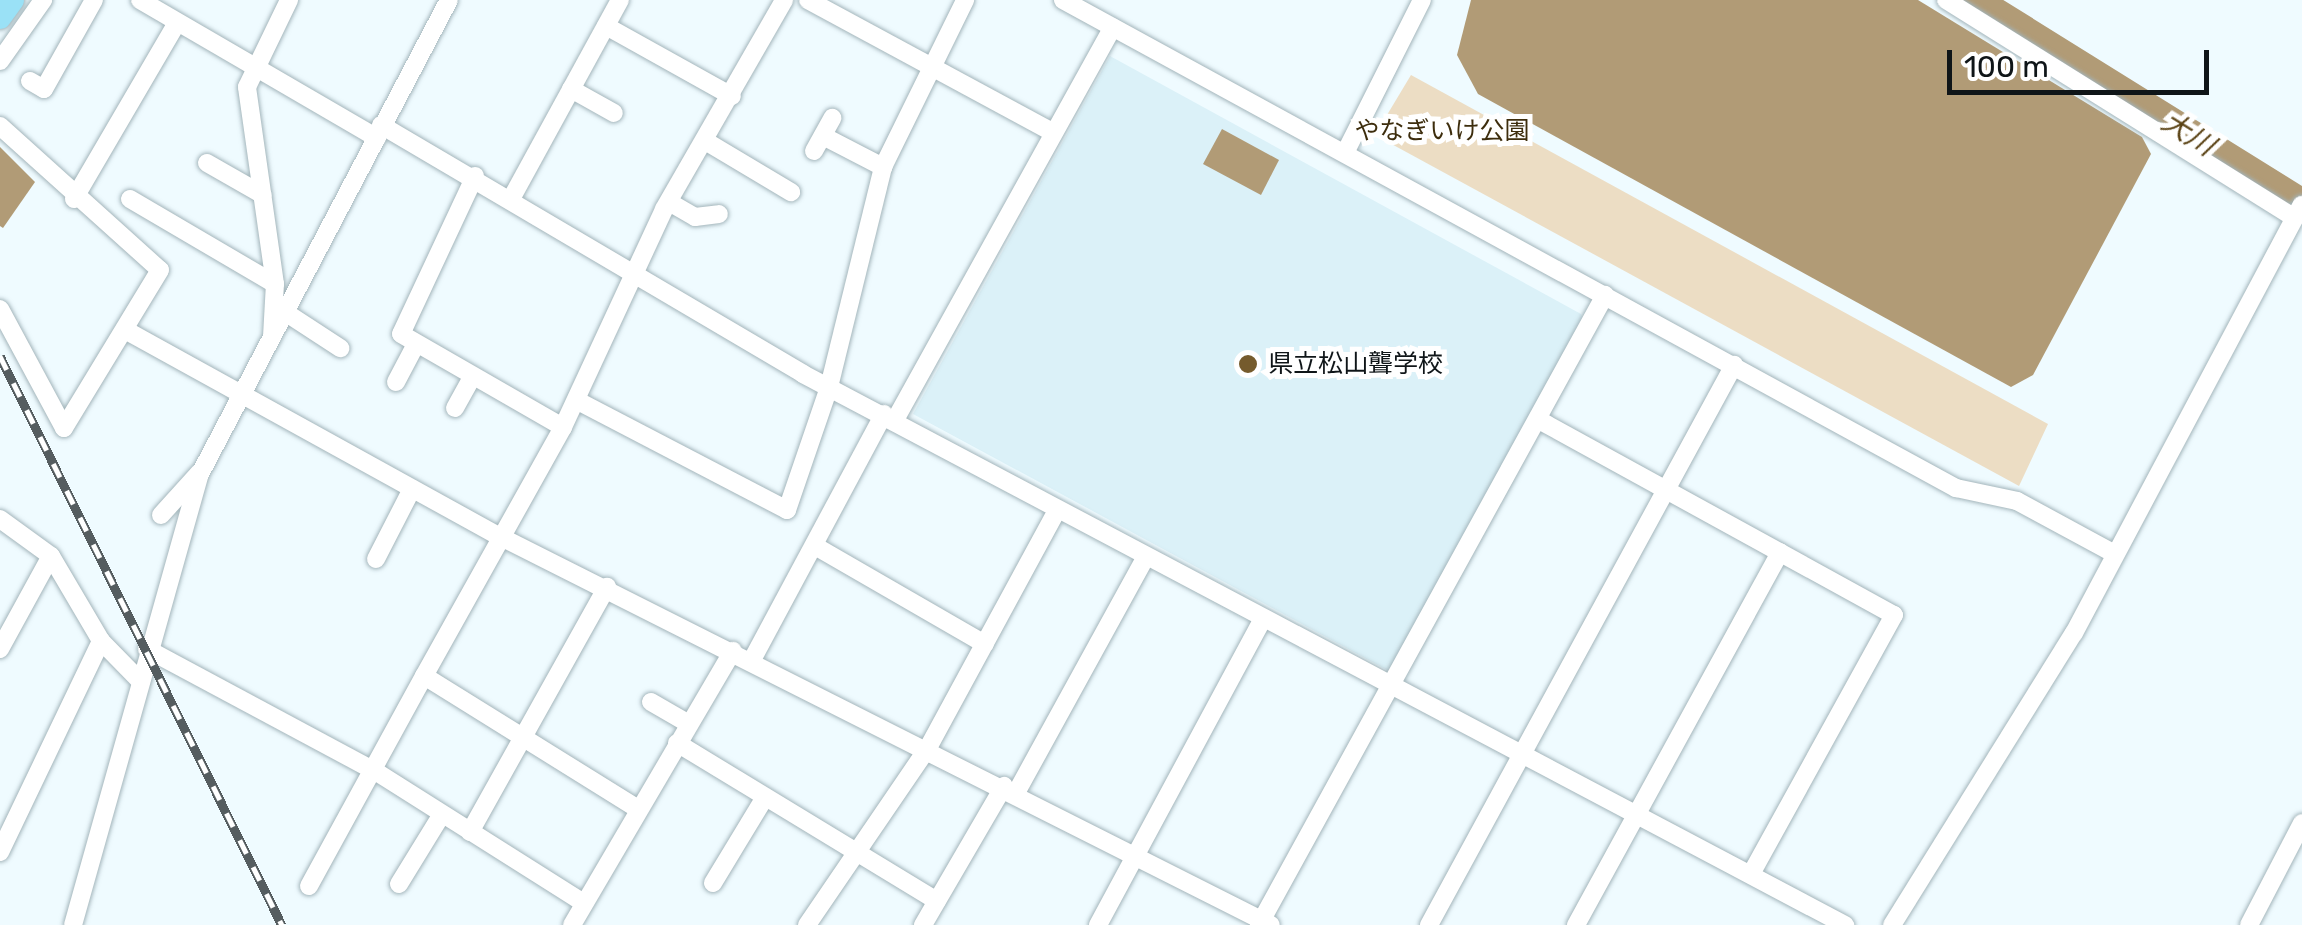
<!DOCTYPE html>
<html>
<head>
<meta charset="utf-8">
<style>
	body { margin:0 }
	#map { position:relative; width:2302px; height:925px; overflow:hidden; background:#effbff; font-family:Rubik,"Noto Sans JP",sans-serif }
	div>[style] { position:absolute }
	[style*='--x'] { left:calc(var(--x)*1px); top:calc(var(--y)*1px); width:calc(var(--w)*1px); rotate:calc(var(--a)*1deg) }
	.built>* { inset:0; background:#dbf1f8 }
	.green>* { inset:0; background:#ecddc4 }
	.water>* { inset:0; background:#b19b76 }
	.river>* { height:32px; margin:-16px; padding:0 16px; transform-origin:16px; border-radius:16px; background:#b19b76 }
	.roads { filter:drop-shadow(0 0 2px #a3b5bb) drop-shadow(0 0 2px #a3b5bb) }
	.minor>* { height:18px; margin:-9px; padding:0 9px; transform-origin:9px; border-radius:9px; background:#fff }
	.major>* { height:22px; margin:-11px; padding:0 11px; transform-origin:11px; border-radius:11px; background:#9ae1f6 }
	.rail>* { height:9px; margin-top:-4.5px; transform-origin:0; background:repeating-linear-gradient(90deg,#fff 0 15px,#555d60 0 30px); box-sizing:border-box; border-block:2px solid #555d60 }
	.dots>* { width:28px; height:28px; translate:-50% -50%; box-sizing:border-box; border:5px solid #fff; border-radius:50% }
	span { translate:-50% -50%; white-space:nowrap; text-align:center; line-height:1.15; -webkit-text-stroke:10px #fff; paint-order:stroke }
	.park-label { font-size:25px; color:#3d2d0d }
	.poi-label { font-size:25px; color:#0f1518 }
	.left { translate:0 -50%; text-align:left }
	.water-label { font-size:28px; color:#5a4214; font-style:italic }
	.scale { position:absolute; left:1947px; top:50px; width:262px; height:45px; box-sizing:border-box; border:5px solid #0f1518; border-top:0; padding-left:12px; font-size:30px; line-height:35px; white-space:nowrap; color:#0f1518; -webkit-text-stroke:8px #fff; paint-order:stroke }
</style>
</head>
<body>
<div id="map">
	<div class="built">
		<i style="clip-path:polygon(1110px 56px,1581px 314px,1584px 322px,1389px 671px,913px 414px)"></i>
	</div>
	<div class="green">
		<i style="clip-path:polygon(1411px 75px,2048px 424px,2019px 486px,1375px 135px)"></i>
	</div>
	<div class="water">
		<i style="clip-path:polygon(1471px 0,1918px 0,2142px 137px,2151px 154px,2033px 375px,2011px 387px,1478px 94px,1457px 55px)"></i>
		<i style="clip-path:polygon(1222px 129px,1279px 160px,1261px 195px,1203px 164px)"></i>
		<i style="clip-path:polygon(0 147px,35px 182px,3px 228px,0 226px)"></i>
	</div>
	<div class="river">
		<i style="--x:1973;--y:0;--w:388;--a:31.9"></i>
	</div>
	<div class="roads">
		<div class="minor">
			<i style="--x:140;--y:0;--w:274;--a:30.2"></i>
			<i style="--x:808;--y:0;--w:277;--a:28.4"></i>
			<i style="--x:1063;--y:0;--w:1018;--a:28.66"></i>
			<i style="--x:1956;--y:488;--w:62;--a:12"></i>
			<i style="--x:2017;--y:501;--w:111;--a:28.4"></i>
			<i style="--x:1946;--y:0;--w:411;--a:32"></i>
			<i style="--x:606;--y:26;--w:144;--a:29.1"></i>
			<i style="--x:0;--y:61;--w:75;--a:-54.8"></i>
			<i style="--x:30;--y:81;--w:16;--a:30"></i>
			<i style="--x:44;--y:89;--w:102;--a:-60.7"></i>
			<i style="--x:571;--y:89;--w:49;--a:29.2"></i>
			<i style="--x:381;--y:125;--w:490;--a:30.5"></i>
			<i style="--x:803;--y:374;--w:1179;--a:27.87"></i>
			<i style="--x:0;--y:126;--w:215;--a:42"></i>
			<i style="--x:160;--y:270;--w:185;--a:121.3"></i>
			<i style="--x:64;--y:428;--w:135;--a:-118.3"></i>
			<i style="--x:823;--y:136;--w:68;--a:27.3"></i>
			<i style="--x:707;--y:142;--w:98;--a:30.8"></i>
			<i style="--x:814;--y:151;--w:38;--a:-61"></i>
			<i style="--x:1345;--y:153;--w:171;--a:-63.3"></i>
			<i style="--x:207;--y:163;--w:64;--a:29.7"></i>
			<i style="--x:475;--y:176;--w:174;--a:115.1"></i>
			<i style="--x:401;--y:334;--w:187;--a:29.9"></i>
			<i style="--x:74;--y:199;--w:204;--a:-59.7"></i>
			<i style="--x:130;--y:199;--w:168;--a:30.4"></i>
			<i style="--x:511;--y:199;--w:227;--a:-61.3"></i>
			<i style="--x:669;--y:202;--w:30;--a:30"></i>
			<i style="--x:695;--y:217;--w:24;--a:-7"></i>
			<i style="--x:291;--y:316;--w:59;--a:33.1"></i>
			<i style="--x:127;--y:331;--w:425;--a:28.9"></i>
			<i style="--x:499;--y:536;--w:864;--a:26.74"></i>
			<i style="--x:272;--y:337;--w:53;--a:-86.8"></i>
			<i style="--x:275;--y:284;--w:199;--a:-98.1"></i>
			<i style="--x:247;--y:87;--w:97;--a:-64.2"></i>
			<i style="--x:396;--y:382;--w:41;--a:-62.2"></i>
			<i style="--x:576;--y:400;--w:238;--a:27.5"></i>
			<i style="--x:787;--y:510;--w:130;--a:-71.1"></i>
			<i style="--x:829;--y:387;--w:227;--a:-76.2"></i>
			<i style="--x:883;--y:167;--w:186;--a:-63.8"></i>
			<i style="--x:455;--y:408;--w:35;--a:-61"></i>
			<i style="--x:895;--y:420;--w:449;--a:-61"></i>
			<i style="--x:1539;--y:420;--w:405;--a:28.8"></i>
			<i style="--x:1894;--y:615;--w:296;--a:118.9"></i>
			<i style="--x:161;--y:515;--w:57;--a:-47.9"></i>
			<i style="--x:0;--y:519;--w:63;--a:36"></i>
			<i style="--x:51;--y:556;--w:99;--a:59.5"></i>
			<i style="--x:101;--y:641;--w:56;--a:45.7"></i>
			<i style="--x:815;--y:546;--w:196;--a:30"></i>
			<i style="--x:376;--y:559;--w:79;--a:-62.8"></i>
			<i style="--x:0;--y:649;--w:106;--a:-61.3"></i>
			<i style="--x:147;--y:649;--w:259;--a:28.2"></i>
			<i style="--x:375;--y:771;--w:247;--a:32.3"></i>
			<i style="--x:753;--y:658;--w:277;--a:-61.8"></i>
			<i style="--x:651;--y:702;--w:44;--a:30.1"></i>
			<i style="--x:677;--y:743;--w:304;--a:31.3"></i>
			<i style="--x:1016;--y:793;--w:268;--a:-61.2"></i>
			<i style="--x:638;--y:809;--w:252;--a:-148.1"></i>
			<i style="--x:424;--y:676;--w:285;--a:-60.8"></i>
			<i style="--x:563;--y:427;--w:240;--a:-65.1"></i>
			<i style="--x:664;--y:209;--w:241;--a:-60.1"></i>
			<i style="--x:470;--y:832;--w:281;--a:-60.8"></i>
			<i style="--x:0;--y:852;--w:234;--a:-64.4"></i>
			<i style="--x:713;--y:883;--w:100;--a:-58.8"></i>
			<i style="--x:399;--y:884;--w:82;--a:-58.4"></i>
			<i style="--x:309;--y:886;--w:239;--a:-61.3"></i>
			<i style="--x:73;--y:925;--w:469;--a:-74.3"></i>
			<i style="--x:200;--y:474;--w:535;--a:-62.29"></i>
			<i style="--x:572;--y:925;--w:318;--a:-59.6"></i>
			<i style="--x:807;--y:925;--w:217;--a:-55.7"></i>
			<i style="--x:929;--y:746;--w:268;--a:-61.5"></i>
			<i style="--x:923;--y:925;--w:161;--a:-59.8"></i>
			<i style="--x:1098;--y:925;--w:344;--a:-61.7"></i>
			<i style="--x:1259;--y:925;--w:719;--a:-61.22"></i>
			<i style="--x:1429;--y:925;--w:638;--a:-61.43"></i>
			<i style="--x:1576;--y:925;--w:425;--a:-61.3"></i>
			<i style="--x:1892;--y:925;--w:344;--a:-58.1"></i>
			<i style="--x:2074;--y:633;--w:485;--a:-62"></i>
			<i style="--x:2249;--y:925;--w:115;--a:-62.5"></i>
		</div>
		<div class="major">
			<i style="--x:0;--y:18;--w:22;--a:-54"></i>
		</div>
	</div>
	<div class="rail">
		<i style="--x:0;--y:356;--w:635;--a:63.64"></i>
	</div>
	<div class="dots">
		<i style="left:1248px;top:364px;background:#755b2d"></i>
	</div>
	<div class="park-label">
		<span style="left:1442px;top:131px">やなぎいけ公園</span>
	</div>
	<div class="poi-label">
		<span class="left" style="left:1268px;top:364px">県立松山聾学校</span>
	</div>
	<div class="water-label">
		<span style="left:2188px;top:134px;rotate:32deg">大川</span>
	</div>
	<div class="scale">100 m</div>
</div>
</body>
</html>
